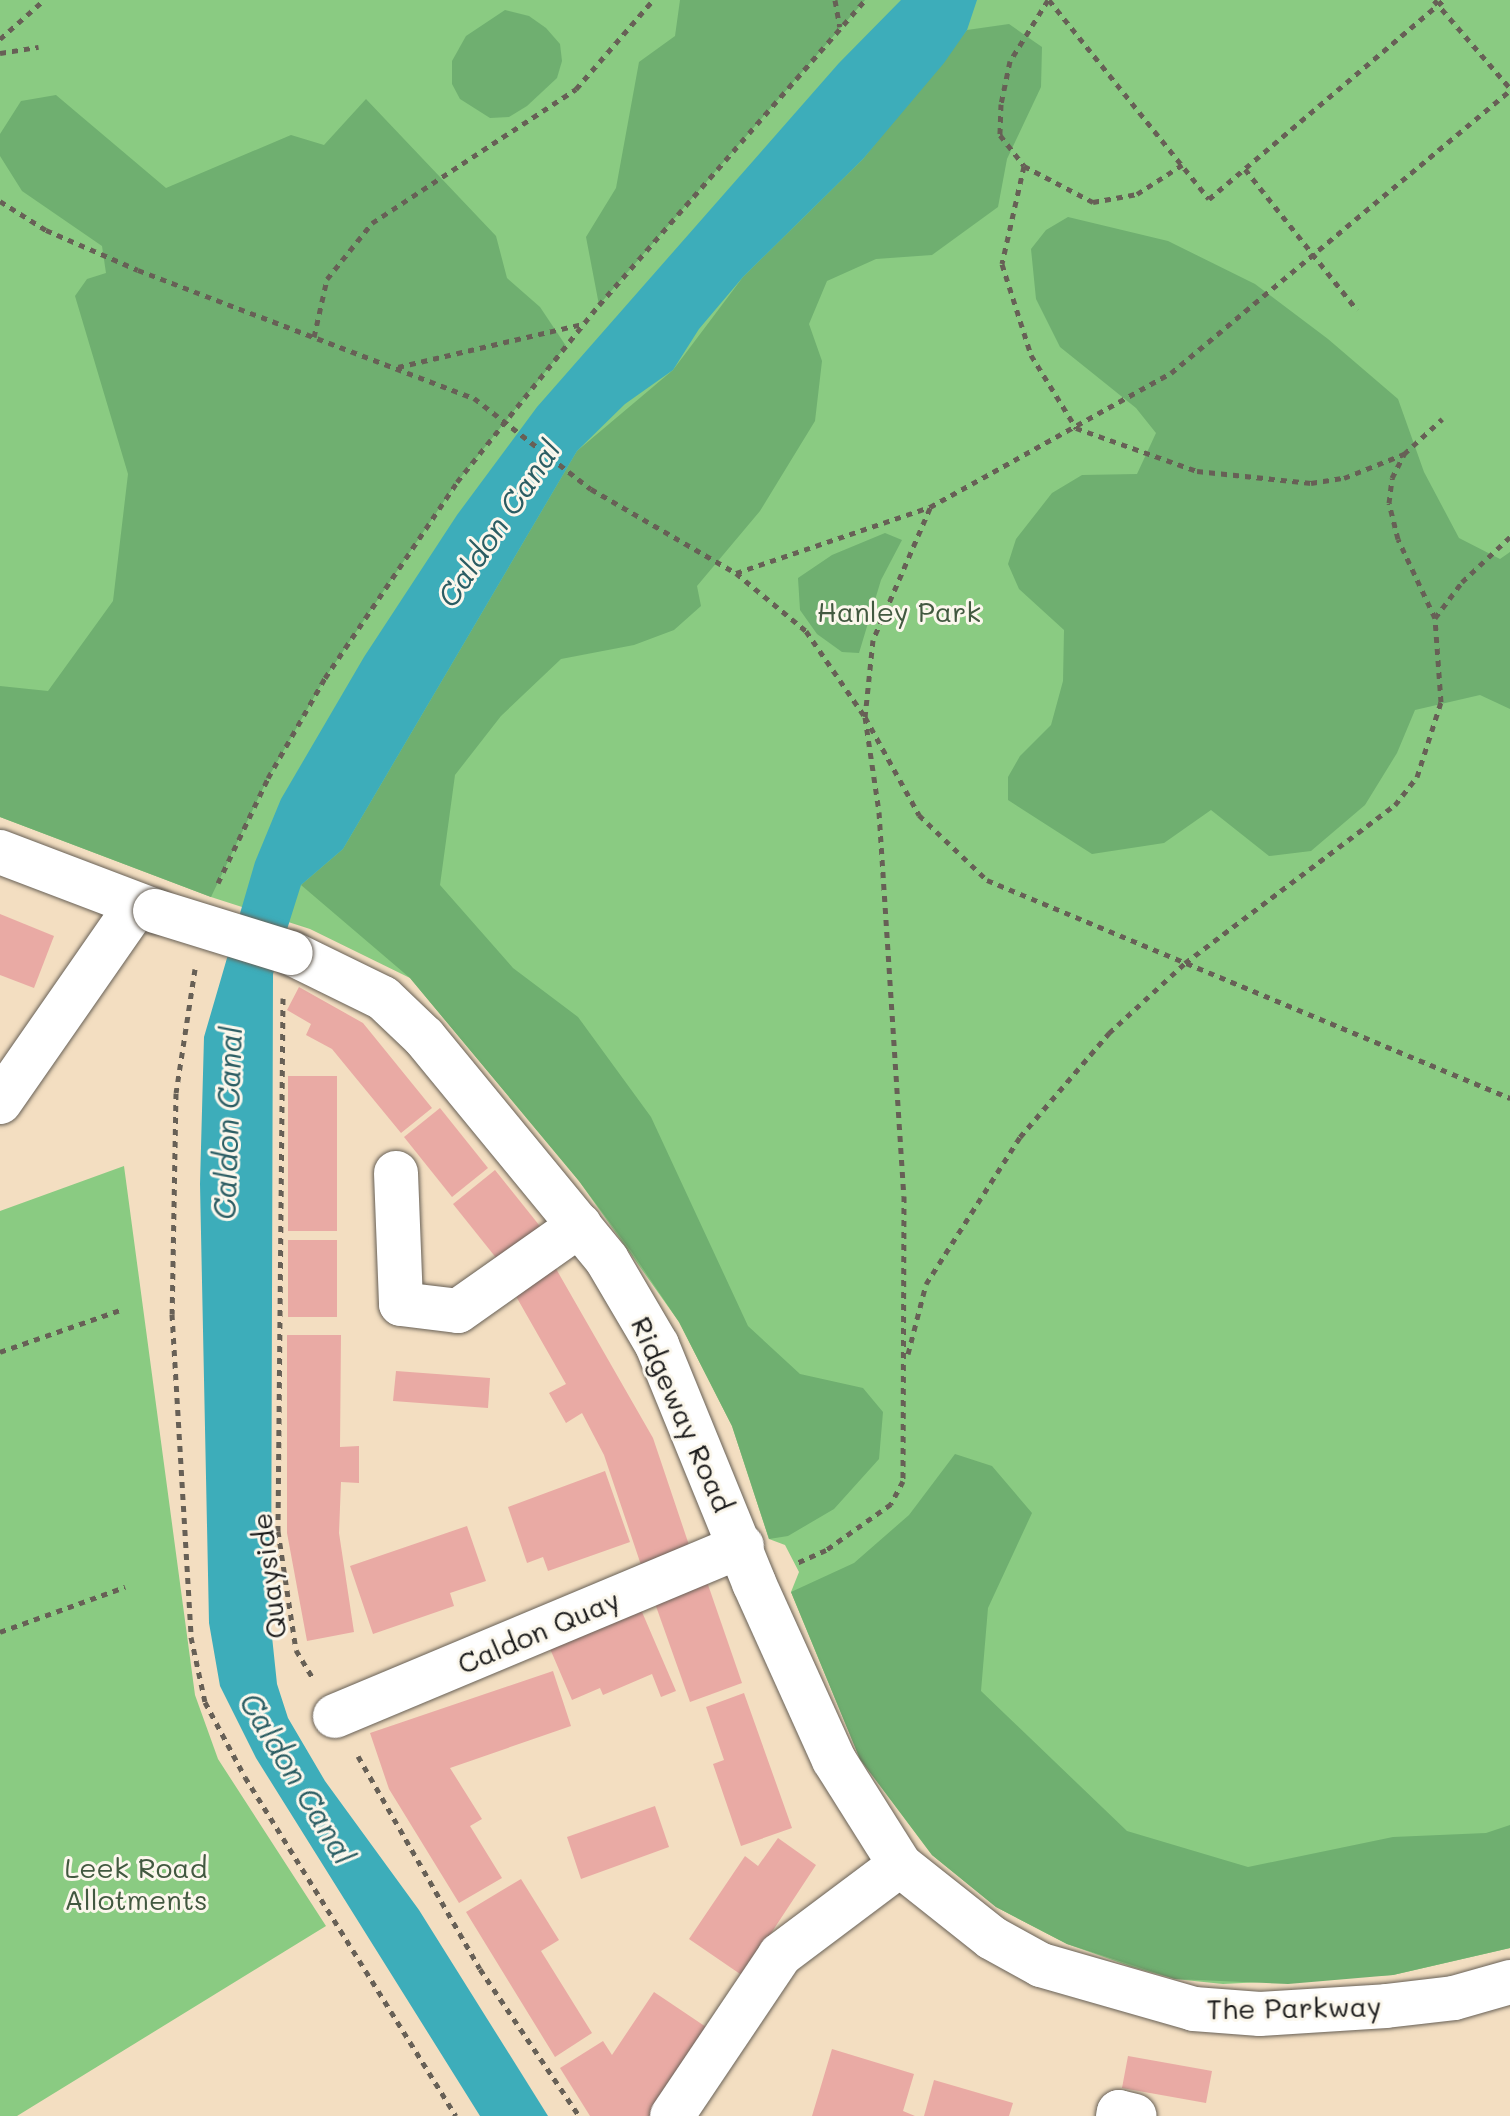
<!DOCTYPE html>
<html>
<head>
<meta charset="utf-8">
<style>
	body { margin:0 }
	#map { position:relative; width:1510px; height:2116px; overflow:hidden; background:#f3dec1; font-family:Mali,sans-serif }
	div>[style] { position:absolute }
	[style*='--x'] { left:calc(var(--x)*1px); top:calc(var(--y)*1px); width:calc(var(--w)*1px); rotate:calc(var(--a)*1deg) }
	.green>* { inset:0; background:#8acb82 }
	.forest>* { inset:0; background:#6faf70 }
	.water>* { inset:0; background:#3dadba }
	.building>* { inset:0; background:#e9aaa4 }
	.path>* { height:5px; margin-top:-2.5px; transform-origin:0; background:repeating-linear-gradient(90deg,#676056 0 6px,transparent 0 12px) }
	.roads { filter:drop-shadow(0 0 2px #676056) drop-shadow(0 0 2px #676056) }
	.minor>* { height:44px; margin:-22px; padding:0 22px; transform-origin:22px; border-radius:22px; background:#fff }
	.path-bridge>* { height:5px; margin-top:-2.5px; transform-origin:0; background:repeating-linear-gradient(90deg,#676056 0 6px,transparent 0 12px) }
	.bridges { filter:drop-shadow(0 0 2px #676056) drop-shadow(0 0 2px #676056) }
	.minor-bridge>* { height:44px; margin:-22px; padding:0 22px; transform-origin:22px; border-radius:22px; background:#fff }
	span { translate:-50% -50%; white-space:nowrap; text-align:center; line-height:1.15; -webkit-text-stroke:6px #fbf7ec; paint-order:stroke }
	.park-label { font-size:28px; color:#425940 }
	.street-label { font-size:28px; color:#1c1c1c }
	.water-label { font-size:30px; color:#2b5d63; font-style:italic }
</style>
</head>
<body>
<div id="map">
	<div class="green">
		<i style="clip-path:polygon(0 0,1510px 0,1510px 1948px,1393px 1975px,1223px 1984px,1175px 1979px,1132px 1967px,1067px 1944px,996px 1907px,932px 1855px,860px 1759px,791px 1592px,799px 1572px,785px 1545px,769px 1539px,732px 1426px,679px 1322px,579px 1181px,410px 978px,310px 929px,211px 897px,0 817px)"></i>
		<i style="clip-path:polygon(124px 1166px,195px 1695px,218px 1759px,326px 1926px,17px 2116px,0 2116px,0 1211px)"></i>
	</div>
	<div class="forest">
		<i style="clip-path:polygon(680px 0,865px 0,599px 305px,586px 237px,616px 188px,639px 62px,675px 36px)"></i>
		<i style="clip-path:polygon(505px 10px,529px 16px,546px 28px,560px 44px,562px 61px,557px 78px,527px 106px,509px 117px,490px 118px,460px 99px,452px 84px,452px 61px,466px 36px)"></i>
		<i style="clip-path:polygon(1009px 24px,1042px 47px,1041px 87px,1007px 159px,998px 207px,932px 255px,876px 259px,827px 281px,809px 324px,822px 361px,815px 421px,760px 511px,697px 586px,701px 606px,674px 630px,634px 645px,561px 659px,501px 716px,455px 775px,440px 885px,513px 968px,578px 1017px,651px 1117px,748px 1326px,800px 1374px,863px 1388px,883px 1412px,879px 1459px,834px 1509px,788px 1536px,769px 1539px,732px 1426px,679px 1322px,631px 1251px,579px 1181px,410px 978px,301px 885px,343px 849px,577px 451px,673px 370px,743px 277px,863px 159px,967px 30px)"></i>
		<i style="clip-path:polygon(56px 95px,166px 188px,291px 135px,324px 145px,366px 99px,496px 236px,507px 278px,540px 307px,566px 346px,457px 482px,325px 678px,268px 778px,211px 897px,0 817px,0 686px,48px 691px,113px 601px,128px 474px,75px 296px,87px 279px,106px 273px,102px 246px,22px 191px,0 156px,0 134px,21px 101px)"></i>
		<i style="clip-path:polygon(1068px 217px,1168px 241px,1255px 284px,1328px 339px,1398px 399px,1424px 472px,1459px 538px,1500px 559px,1510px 552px,1510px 709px,1480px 695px,1415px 710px,1397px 753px,1365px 805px,1311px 851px,1269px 856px,1211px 810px,1164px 843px,1092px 854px,1008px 800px,1008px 777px,1020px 756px,1051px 725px,1063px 681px,1064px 630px,1019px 589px,1008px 564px,1016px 539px,1052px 493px,1082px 475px,1137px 474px,1156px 433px,1136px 408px,1060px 347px,1036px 299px,1031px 249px,1046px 230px)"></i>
		<i style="clip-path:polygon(885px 533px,902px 540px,881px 580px,859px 653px,842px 652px,817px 634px,800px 610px,798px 578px,832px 555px)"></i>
		<i style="clip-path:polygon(955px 1454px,992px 1466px,1032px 1513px,988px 1608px,981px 1691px,1127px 1831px,1248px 1867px,1393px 1837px,1486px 1833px,1510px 1825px,1510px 1948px,1393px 1975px,1288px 1984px,1175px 1979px,1067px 1944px,996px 1907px,932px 1855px,860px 1759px,791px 1592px,854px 1563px,909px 1515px)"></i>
	</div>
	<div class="water">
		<i style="clip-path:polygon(901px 0,977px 0,967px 30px,944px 63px,863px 159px,743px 277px,699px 329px,673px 370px,625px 404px,577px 451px,343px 849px,301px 885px,273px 974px,271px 1627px,277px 1684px,288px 1718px,325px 1781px,419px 1910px,548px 2116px,480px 2116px,256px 1758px,220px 1686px,209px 1623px,200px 1184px,204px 1037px,255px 862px,281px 799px,364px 657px,457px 515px,537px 407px,839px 63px)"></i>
	</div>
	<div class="building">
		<i style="clip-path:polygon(0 914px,54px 936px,34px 988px,0 975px)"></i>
		<i style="clip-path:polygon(299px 987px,363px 1023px,432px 1108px,401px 1133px,332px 1049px,306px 1035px,311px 1024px,287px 1010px)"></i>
		<i style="clip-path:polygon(288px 1076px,337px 1076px,337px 1231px,288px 1231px)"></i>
		<i style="clip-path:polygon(440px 1108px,488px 1168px,452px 1197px,404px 1137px)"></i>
		<i style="clip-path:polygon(495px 1170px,547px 1235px,505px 1269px,453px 1204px)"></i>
		<i style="clip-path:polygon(288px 1240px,337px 1240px,337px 1317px,288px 1317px)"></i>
		<i style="clip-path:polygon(551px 1260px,653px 1438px,690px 1548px,641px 1565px,604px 1455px,582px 1413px,566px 1423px,549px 1393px,566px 1384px,509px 1284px)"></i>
		<i style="clip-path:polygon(287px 1335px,341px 1335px,340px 1447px,359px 1446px,359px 1483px,341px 1482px,339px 1533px,354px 1632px,307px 1641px,287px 1533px)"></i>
		<i style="clip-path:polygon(396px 1371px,490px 1378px,488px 1408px,393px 1401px)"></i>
		<i style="clip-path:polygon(605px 1471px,630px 1542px,548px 1571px,543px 1557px,527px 1563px,508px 1507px)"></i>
		<i style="clip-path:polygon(467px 1526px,486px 1581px,450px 1593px,454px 1606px,373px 1634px,350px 1566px)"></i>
		<i style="clip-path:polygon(705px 1576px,742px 1683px,690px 1702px,652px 1595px)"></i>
		<i style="clip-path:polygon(639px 1605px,676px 1691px,661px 1697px,652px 1674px,603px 1695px,600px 1688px,572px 1700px,548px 1644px)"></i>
		<i style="clip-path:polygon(553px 1671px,571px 1726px,450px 1768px,482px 1819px,470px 1826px,502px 1878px,459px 1903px,389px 1789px,370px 1733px)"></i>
		<i style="clip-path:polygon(744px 1693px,792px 1828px,741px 1846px,713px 1764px,724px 1760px,706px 1707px)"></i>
		<i style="clip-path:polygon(655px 1806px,669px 1847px,581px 1879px,567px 1837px)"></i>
		<i style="clip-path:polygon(778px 1838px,816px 1865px,743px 1976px,689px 1939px,745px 1856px,758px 1866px)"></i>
		<i style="clip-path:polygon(521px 1879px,559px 1940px,541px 1951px,592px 2033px,555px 2057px,466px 1912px)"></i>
		<i style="clip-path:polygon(654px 1992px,712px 2031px,654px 2116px,590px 2116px,560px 2068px,603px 2041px,612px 2055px)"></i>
		<i style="clip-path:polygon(832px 2049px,914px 2074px,903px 2111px,915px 2116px,812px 2116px)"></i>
		<i style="clip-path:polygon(1128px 2056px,1212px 2071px,1206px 2103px,1122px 2088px)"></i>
		<i style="clip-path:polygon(934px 2080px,1013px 2103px,1009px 2116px,924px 2116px)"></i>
	</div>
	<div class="path">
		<i style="--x:835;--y:0;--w:27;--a:80"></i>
		<i style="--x:1048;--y:0;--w:72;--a:121.9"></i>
		<i style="--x:1010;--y:61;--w:44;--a:101.8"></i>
		<i style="--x:1001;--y:104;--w:31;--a:92"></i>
		<i style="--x:1000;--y:135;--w:39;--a:52"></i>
		<i style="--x:1024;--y:166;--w:78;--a:27.6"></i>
		<i style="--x:1093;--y:202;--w:45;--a:-10.3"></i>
		<i style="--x:1137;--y:194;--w:54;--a:-32.8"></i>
		<i style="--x:1049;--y:0;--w:255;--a:51.2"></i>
		<i style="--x:1209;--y:199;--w:308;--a:-40.3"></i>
		<i style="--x:1434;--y:0;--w:116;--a:49.2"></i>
		<i style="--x:0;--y:39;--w:59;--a:-41.6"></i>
		<i style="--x:0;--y:53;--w:39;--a:-9"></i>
		<i style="--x:1024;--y:166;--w:100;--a:102.7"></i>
		<i style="--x:1002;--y:264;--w:96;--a:72.3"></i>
		<i style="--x:1031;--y:355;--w:86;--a:58.3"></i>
		<i style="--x:1076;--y:428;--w:128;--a:19.6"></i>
		<i style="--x:1197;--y:471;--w:115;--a:6"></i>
		<i style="--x:1311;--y:483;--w:33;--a:-9"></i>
		<i style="--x:1344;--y:478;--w:65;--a:-21.8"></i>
		<i style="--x:1245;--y:169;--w:180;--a:51.5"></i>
		<i style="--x:0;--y:201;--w:54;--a:32.2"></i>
		<i style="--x:46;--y:230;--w:100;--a:23.5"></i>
		<i style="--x:138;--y:270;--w:360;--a:20.9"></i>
		<i style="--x:314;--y:337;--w:59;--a:-77.4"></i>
		<i style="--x:327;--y:279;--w:72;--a:-51.2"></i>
		<i style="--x:372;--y:223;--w:244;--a:-33.3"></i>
		<i style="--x:576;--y:89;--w:118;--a:-49.1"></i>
		<i style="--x:398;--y:367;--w:190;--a:-13.1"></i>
		<i style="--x:591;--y:489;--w:168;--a:30.1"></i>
		<i style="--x:736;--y:573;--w:205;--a:-18.8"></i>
		<i style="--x:930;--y:507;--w:276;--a:-29.1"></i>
		<i style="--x:1171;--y:373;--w:441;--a:-39.8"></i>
		<i style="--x:930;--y:508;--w:144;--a:113.4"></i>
		<i style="--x:873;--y:640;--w:77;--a:95.9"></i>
		<i style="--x:865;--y:717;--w:112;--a:61.1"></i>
		<i style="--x:919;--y:815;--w:94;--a:43.7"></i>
		<i style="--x:987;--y:880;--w:567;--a:22.63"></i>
		<i style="--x:736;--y:573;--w:91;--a:39.6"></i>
		<i style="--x:806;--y:631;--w:104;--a:55.5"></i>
		<i style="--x:865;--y:717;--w:96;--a:81.6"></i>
		<i style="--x:879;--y:812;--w:385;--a:86.3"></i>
		<i style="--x:904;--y:1196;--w:285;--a:90.2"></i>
		<i style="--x:903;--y:1481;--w:26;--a:118"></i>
		<i style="--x:891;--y:1504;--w:80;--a:144.7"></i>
		<i style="--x:826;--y:1550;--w:34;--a:156"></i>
		<i style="--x:1435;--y:618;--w:87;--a:-115.1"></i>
		<i style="--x:1398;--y:539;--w:37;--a:-104"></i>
		<i style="--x:1389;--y:503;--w:25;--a:-83"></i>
		<i style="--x:1392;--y:478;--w:27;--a:-63"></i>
		<i style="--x:1404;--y:454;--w:52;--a:-42.6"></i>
		<i style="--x:218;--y:883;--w:116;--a:-64.5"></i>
		<i style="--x:268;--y:778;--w:115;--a:-60.3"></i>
		<i style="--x:325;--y:678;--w:236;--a:-56"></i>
		<i style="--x:457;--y:482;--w:227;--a:-51.3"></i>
		<i style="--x:599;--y:305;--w:405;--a:-48.9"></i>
		<i style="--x:195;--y:969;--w:125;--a:98.7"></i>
		<i style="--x:176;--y:1093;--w:221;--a:91"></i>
		<i style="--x:172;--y:1314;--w:324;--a:86.6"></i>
		<i style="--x:191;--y:1637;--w:66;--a:77.8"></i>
		<i style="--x:205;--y:1702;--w:85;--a:61.9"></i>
		<i style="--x:245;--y:1777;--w:399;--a:58.1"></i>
		<i style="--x:283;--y:998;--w:533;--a:90.54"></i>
		<i style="--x:278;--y:1531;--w:120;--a:81.4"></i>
		<i style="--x:296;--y:1650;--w:33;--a:59"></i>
		<i style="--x:0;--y:1352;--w:130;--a:-19.3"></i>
		<i style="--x:908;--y:1354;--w:72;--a:-75.6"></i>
		<i style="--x:926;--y:1284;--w:174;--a:-57.4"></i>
		<i style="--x:1020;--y:1137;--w:137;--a:-49.4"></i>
		<i style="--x:1109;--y:1033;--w:103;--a:-42.6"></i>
		<i style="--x:1185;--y:963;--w:263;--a:-37"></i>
		<i style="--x:1395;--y:805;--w:36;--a:-52"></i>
		<i style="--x:1417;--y:777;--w:79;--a:-72.3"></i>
		<i style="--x:1441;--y:702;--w:84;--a:-94.1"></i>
		<i style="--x:1435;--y:618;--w:45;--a:-53.1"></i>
		<i style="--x:1462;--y:582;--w:66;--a:-43.2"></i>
		<i style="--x:0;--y:1632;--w:133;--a:-19.8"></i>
		<i style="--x:358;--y:1756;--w:245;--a:60.2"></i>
		<i style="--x:480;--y:1969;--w:177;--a:56"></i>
	</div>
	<div class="roads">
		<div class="minor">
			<i style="--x:0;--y:852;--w:166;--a:20.8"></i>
			<i style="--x:291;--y:953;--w:102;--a:26.1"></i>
			<i style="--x:383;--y:998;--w:57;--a:43.6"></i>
			<i style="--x:424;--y:1037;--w:288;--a:50.6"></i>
			<i style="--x:607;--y:1260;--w:99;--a:59.5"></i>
			<i style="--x:657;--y:1345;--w:257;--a:67.8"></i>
			<i style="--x:754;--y:1583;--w:194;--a:65.7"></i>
			<i style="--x:834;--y:1760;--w:124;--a:57.8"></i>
			<i style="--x:900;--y:1865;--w:117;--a:38.4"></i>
			<i style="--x:992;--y:1938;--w:56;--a:28.9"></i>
			<i style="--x:1041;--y:1965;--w:159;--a:16"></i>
			<i style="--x:1194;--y:2009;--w:66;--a:4.3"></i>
			<i style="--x:1260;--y:2014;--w:126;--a:-3.6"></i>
			<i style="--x:1386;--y:2006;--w:68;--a:-6.7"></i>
			<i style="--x:1454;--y:1998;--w:58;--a:-15.9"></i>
			<i style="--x:0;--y:1102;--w:240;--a:-55.2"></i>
			<i style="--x:396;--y:1173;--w:131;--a:87.8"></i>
			<i style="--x:401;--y:1304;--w:57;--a:7"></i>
			<i style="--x:458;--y:1311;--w:149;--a:-35.2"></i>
			<i style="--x:335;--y:1716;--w:441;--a:-22.7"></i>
			<i style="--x:672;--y:2116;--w:194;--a:-56.1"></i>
			<i style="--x:780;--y:1955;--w:150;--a:-36.9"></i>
			<i style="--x:1118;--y:2116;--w:4;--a:-76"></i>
			<i style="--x:1119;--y:2112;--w:16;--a:14"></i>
		</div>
	</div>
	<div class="path-bridge">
		<i style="--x:474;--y:398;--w:148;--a:37.9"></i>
	</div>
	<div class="bridges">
		<div class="minor-bridge">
			<i style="--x:155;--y:911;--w:142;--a:17.2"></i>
		</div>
	</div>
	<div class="park-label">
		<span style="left:899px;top:611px">Hanley Park</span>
		<span style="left:136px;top:1883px">Leek Road<br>Allotments</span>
	</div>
	<div class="street-label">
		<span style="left:683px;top:1414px;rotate:66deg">Ridgeway Road</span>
		<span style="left:268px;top:1576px;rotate:-97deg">Quayside</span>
		<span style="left:538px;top:1631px;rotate:-23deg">Caldon Quay</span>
		<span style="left:1294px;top:2007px;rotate:-1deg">The Parkway</span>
	</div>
	<div class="water-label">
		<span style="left:498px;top:523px;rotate:-56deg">Caldon Canal</span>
		<span style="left:227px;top:1123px;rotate:-88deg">Caldon Canal</span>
		<span style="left:298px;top:1778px;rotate:59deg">Caldon Canal</span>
	</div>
</div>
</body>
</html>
